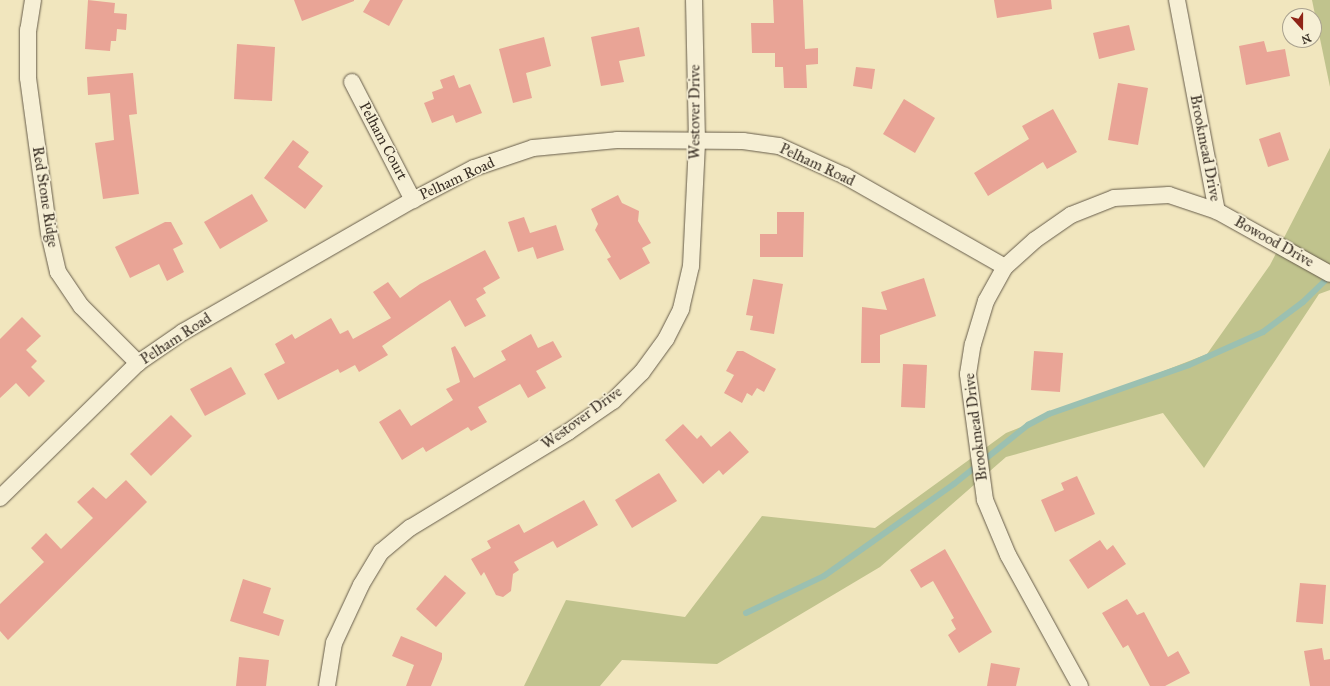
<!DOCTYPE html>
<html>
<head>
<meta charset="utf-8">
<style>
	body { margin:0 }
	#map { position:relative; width:1330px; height:686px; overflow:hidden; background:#f1e6be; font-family:"IM FELL Great Primer",serif }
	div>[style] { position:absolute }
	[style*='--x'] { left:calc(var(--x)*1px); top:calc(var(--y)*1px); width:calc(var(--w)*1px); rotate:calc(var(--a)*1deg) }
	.green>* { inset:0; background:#c0c38d }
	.stream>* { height:6px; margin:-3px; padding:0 3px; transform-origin:3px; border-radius:3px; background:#9bc0b1 }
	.building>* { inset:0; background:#e9a496 }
	.roads { filter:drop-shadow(0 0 1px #675d4b) drop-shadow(0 0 1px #675d4b) }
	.street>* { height:16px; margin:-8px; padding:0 8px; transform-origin:8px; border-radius:8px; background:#f6efd5 }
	span { translate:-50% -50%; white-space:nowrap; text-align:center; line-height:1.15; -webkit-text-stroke:3.5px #f6efd5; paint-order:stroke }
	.street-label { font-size:15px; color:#392f25 }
	.north { position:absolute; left:1282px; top:8px; width:40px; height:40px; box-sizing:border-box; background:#f6efd5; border:1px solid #aaa28f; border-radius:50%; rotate:159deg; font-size:11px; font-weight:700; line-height:16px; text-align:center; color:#392f25 }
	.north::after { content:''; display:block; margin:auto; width:14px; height:18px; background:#8f2418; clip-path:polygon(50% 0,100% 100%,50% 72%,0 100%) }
</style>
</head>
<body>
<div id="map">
	<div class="green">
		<i style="clip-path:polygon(1312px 0,1330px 0,1330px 87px)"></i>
		<i style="clip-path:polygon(1330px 148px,1330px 290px,1319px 294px,1204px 468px,1163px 413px,1006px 457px,880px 567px,717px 664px,622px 660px,600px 686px,524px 686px,566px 600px,685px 617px,762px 516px,875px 528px,1006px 433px,1207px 354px,1270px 265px)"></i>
	</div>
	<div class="stream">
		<i style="--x:746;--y:613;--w:86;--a:-25.4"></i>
		<i style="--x:824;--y:576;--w:159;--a:-35.3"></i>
		<i style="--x:954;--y:484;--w:95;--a:-38.6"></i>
		<i style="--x:1028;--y:425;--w:24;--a:-28"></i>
		<i style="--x:1049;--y:414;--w:148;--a:-19.3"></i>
		<i style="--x:1189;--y:365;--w:81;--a:-24"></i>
		<i style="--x:1263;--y:332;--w:50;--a:-36.9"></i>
		<i style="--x:1303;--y:302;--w:37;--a:-44"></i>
	</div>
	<div class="building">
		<i style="clip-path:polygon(88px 0,115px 3px,114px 13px,127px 14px,126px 30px,117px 29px,116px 41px,111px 41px,110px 51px,85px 49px)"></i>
		<i style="clip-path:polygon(294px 0,354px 0,354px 1px,302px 21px)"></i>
		<i style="clip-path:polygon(370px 0,403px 0,389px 26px,363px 12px)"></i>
		<i style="clip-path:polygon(773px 0,803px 0,805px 49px,818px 48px,818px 64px,806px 65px,807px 88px,784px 88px,783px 67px,775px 67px,775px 53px,752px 53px,751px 23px,774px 23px)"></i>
		<i style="clip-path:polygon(994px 0,1051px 0,1052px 9px,997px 18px)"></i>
		<i style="clip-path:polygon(1129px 25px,1135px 50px,1099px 59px,1093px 33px)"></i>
		<i style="clip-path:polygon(639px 27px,645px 56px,619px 61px,624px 82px,601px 86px,591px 37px)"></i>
		<i style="clip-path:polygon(544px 37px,551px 66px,526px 73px,532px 98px,513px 103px,499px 49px)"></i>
		<i style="clip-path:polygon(1264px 41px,1267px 52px,1285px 49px,1290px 76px,1246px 85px,1239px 46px)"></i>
		<i style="clip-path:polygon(237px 44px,275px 47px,272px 101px,234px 99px)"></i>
		<i style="clip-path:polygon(856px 67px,875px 69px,872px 89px,853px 86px)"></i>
		<i style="clip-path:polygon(133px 73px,137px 114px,129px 115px,139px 194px,103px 199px,95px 143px,114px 140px,110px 93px,88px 95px,87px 77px)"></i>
		<i style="clip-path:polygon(454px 75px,459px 88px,470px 84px,482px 113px,456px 123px,453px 115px,432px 123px,424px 103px,434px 99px,432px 92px,443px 88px,440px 80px)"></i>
		<i style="clip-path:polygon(1118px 83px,1148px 88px,1138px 145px,1108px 140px)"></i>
		<i style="clip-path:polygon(904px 99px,935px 118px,915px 153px,883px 134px)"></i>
		<i style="clip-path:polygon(1053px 109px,1077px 152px,1047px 169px,1043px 162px,988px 196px,974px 173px,1029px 139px,1022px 126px)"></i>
		<i style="clip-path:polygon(1280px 132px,1289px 160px,1268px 167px,1259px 139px)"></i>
		<i style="clip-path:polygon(293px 140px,309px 152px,298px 167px,323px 186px,305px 209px,264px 178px)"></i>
		<i style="clip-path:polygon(252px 194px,268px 221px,220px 249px,204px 222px)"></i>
		<i style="clip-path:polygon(618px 195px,622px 203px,639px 211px,638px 221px,651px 243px,642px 248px,650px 263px,620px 280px,607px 259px,611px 257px,595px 230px,598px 224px,591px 209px)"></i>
		<i style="clip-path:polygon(777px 212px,804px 212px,803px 257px,760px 257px,760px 234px,777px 234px)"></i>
		<i style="clip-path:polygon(524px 217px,530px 233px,556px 225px,564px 250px,537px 259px,533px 247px,518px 252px,508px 222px)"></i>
		<i style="clip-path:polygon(165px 222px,171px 222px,183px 244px,173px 249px,184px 272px,167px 281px,159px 264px,130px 278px,115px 247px)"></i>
		<i style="clip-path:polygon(485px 250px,500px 278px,483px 288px,486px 293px,476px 299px,486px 316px,465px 327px,450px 300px,382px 346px,388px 355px,359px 372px,355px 365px,340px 373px,338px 369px,278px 400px,264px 374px,285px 363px,275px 344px,292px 334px,295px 339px,331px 318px,340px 334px,348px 330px,353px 339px,391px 318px,373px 292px,388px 282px,400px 298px,420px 284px)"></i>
		<i style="clip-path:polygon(924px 278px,936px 316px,880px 335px,880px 363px,861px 363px,862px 307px,887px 310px,881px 292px)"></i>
		<i style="clip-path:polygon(753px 279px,783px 284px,774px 334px,750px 330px,753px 316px,746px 315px)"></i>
		<i style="clip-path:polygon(22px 317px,41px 336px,26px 350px,37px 361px,31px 367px,45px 381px,29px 397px,16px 383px,0 398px,0 339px)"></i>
		<i style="clip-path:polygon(531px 334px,538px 348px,553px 341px,562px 357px,536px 371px,546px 388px,528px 398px,520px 384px,478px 407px,487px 422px,471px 431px,468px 427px,426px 452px,423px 447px,402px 460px,379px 422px,400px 409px,411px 426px,453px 400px,446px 389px,460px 382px,451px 348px,455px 346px,474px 378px,506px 360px,501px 351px)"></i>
		<i style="clip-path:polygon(737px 351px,743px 351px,776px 369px,764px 392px,757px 388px,752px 396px,747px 393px,742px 403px,724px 393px,734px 375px,726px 371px)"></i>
		<i style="clip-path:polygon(1034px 351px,1063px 353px,1060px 392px,1031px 390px)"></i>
		<i style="clip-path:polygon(903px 364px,927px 365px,925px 408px,901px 407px)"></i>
		<i style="clip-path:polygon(231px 367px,246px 394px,205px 416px,190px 389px)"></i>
		<i style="clip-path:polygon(171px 415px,192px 436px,151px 476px,130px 454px)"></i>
		<i style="clip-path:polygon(683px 424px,697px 439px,701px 435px,711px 447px,730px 431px,749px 452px,723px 475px,719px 470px,703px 484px,665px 440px)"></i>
		<i style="clip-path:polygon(659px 473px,677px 501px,632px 528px,615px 500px)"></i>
		<i style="clip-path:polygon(1077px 476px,1095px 514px,1055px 532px,1041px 500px,1064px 490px,1061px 483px)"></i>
		<i style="clip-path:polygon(126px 480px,147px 502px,8px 640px,0 631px,0 604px,44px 562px,31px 548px,46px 533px,61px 549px,93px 518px,77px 502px,93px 487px,106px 499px)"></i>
		<i style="clip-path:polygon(584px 500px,598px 525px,557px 548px,553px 541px,514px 562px,519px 570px,513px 574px,511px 591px,503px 597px,496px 595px,484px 572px,481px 576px,471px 559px,491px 548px,487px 541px,519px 524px,524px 533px)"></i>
		<i style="clip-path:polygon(1100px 540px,1107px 550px,1113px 545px,1126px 564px,1088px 589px,1069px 560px)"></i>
		<i style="clip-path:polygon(945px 549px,992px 632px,959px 653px,948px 635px,956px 629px,951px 620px,954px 618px,933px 581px,921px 588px,910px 570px)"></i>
		<i style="clip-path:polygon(445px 575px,466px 593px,436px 627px,416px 609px)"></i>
		<i style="clip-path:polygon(243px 579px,271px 588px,263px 613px,284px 620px,279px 636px,230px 621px)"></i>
		<i style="clip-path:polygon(1300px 583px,1326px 585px,1323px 624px,1296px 622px)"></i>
		<i style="clip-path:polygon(1127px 599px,1137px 615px,1144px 612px,1168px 657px,1178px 651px,1190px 673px,1165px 686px,1150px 686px,1128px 645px,1123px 648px,1102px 613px)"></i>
		<i style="clip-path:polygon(401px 636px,442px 653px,442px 659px,431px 686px,406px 686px,414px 665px,392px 656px)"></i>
		<i style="clip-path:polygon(1322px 648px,1324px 660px,1330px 659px,1330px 686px,1310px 686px,1304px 651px)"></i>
		<i style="clip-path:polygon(239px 657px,269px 660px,266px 686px,236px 686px)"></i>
		<i style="clip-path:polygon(991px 663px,1020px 668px,1016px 686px,987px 686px)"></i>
	</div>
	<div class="roads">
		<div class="street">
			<i style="--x:33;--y:0;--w:30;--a:99"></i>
			<i style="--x:28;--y:30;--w:48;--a:90"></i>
			<i style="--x:28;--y:78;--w:156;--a:82.3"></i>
			<i style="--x:49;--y:233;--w:40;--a:77"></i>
			<i style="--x:58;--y:272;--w:41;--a:55.9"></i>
			<i style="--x:81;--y:306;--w:81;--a:45"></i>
			<i style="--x:1177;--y:0;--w:215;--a:79.3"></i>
			<i style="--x:352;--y:82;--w:133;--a:62.7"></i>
			<i style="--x:0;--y:498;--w:193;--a:-44.4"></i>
			<i style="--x:138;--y:363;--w:55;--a:-34.6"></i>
			<i style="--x:183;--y:332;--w:265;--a:-29.9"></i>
			<i style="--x:413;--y:200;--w:69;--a:-27.7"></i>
			<i style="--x:474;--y:168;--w:62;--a:-18.7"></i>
			<i style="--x:533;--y:148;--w:84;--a:-5.4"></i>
			<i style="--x:617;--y:140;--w:126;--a:0.5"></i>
			<i style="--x:743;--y:141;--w:36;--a:8"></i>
			<i style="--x:779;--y:146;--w:72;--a:24.4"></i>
			<i style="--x:845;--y:176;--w:184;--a:29.6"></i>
			<i style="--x:327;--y:686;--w:44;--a:-80.8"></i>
			<i style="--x:334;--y:643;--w:64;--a:-65"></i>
			<i style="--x:361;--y:585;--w:39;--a:-59"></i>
			<i style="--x:381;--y:552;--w:38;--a:-40"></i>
			<i style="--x:410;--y:528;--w:185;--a:-31.3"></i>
			<i style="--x:568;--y:432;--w:55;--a:-34.6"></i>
			<i style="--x:613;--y:401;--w:41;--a:-45"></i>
			<i style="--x:642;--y:372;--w:41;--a:-54"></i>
			<i style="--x:666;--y:339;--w:34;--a:-63"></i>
			<i style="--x:681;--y:309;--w:44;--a:-76.9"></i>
			<i style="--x:691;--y:266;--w:124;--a:-87.2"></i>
			<i style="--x:697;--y:142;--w:142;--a:-91.2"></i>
			<i style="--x:1080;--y:686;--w:149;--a:-118.8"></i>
			<i style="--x:1008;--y:555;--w:60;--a:-112.7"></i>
			<i style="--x:985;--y:500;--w:127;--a:-97.7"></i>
			<i style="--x:968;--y:374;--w:30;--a:-81"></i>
			<i style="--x:973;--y:344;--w:45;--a:-73.2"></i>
			<i style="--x:986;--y:301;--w:39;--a:-61"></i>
			<i style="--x:1005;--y:267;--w:40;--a:-42"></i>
			<i style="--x:1035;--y:240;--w:44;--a:-34.8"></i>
			<i style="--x:1071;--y:215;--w:46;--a:-21.6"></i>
			<i style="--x:1114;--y:198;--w:55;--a:-3.1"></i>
			<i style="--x:1169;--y:195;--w:51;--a:18.4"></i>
			<i style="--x:1217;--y:211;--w:129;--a:29.1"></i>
		</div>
	</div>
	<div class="street-label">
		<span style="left:695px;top:112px;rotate:-90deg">Westover Drive</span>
		<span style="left:383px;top:141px;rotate:62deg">Pelham Court</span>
		<span style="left:1205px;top:148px;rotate:79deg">Brookmead Drive</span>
		<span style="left:817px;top:165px;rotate:25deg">Pelham Road</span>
		<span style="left:457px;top:179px;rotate:-25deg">Pelham Road</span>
		<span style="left:45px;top:197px;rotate:81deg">Red Stone Ridge</span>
		<span style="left:1274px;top:242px;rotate:29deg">Bowood Drive</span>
		<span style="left:176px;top:339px;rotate:-33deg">Pelham Road</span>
		<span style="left:582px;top:418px;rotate:-36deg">Westover Drive</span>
		<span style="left:976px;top:427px;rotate:-97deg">Brookmead Drive</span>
	</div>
	<div class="north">N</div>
</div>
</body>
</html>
